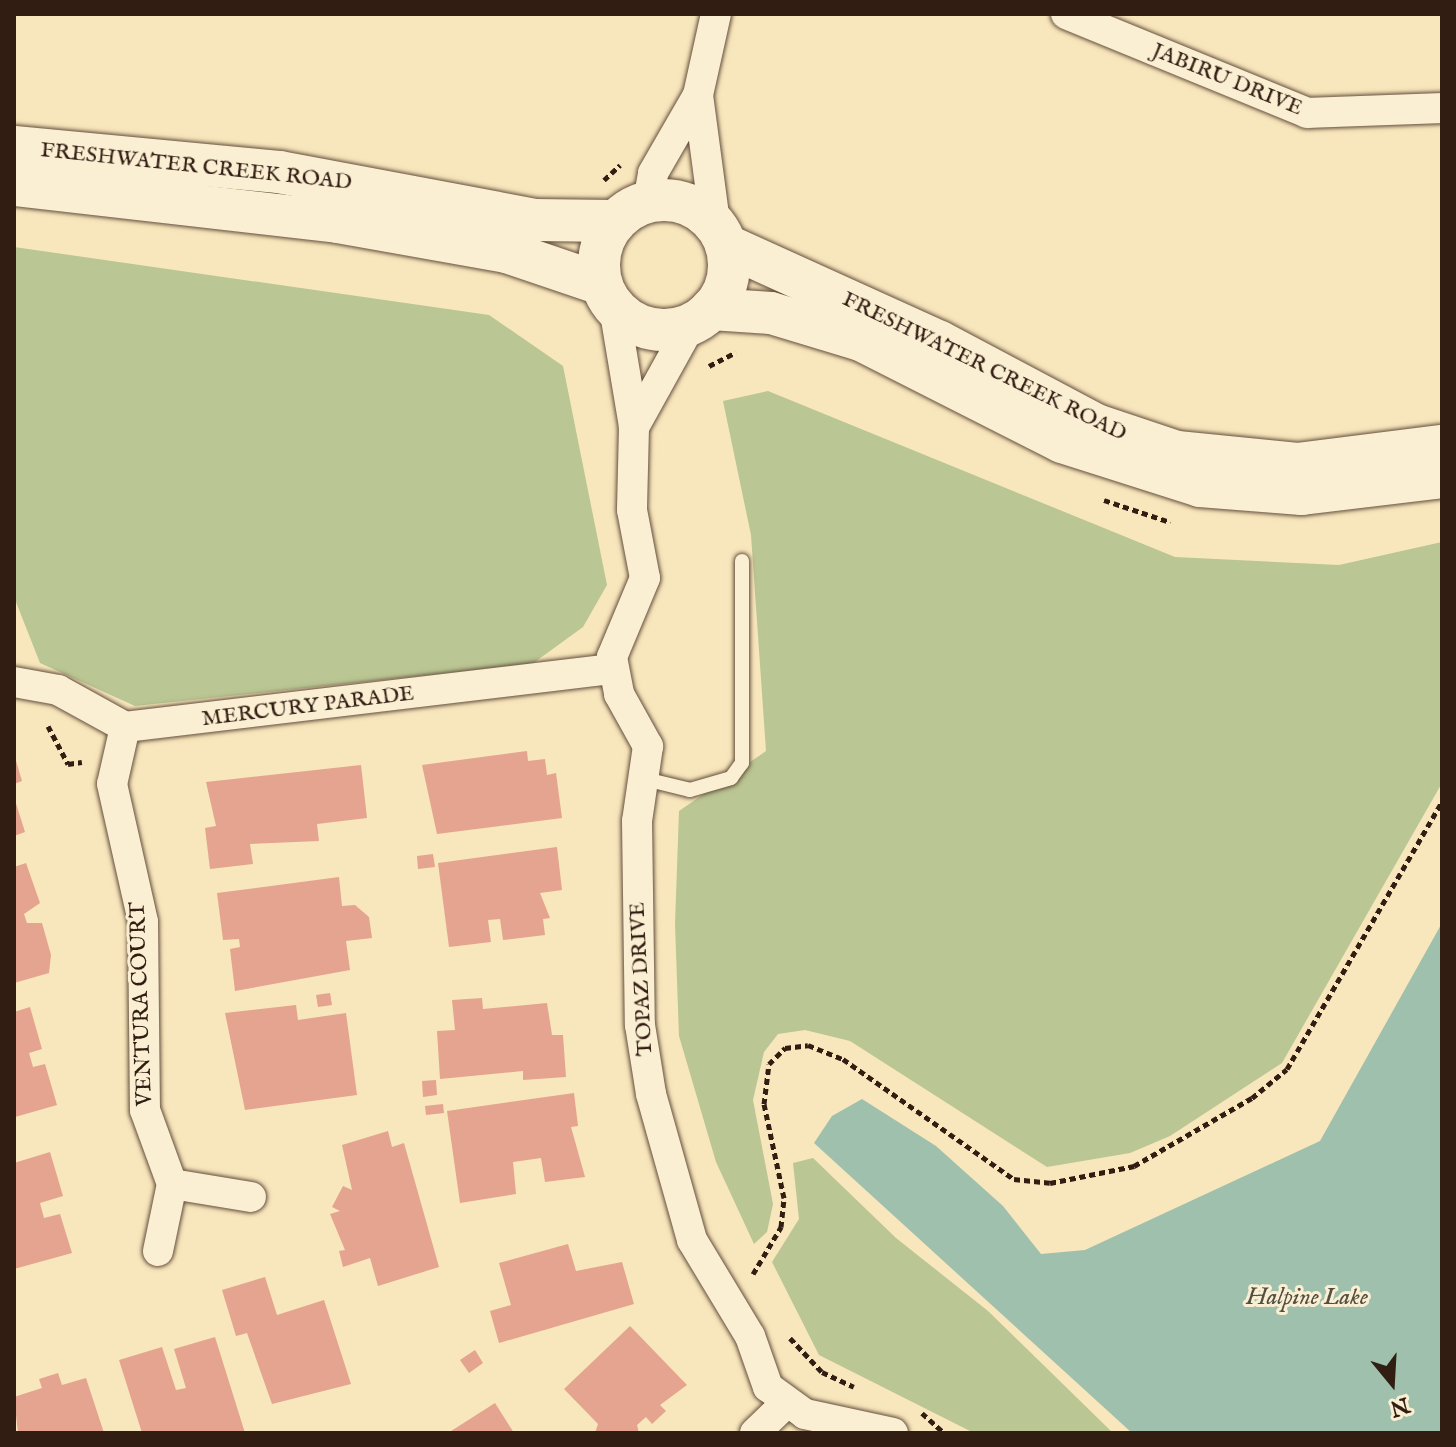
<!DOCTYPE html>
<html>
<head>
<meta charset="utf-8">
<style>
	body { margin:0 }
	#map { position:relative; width:1456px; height:1447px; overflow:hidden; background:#f8e6bc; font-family:"IM FELL English",serif }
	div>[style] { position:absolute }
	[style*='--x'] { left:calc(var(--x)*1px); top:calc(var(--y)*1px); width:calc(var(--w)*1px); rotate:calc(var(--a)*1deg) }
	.green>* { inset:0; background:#bac693 }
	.water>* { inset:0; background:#9ec0ac }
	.building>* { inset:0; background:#e4a48f }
	.path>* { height:5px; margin-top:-2.5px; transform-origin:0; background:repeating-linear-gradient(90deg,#321d13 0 6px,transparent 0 10px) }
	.roads { filter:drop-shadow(0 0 2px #644f3d) drop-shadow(0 0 2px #644f3d) }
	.lane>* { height:14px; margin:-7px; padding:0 7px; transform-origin:7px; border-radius:7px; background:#faefd3 }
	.street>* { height:30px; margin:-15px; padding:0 15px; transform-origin:15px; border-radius:15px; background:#faefd3 }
	.secondary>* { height:42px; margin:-21px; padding:0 21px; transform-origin:21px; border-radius:21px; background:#faefd3 }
	.secondary>.ring { margin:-21px; padding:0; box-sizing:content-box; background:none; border:42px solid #faefd3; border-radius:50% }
	span { translate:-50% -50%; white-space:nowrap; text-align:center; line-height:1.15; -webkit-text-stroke:6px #faefd3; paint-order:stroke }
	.street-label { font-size:22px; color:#321d13 }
	.water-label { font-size:24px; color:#524e41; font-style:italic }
	.frame { position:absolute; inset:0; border:16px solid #321d13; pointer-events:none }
	.north { position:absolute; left:1352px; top:1343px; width:80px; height:80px; -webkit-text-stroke:6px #faefd3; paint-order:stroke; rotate:162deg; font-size:22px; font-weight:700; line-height:32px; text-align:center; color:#321d13 }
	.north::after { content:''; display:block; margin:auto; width:28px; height:36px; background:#321d13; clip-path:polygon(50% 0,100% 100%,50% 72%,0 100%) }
</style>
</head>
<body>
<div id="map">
	<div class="green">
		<i style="clip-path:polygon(14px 247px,489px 315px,563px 366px,607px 585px,583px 627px,532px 664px,135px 706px,40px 663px,14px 597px)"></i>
		<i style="clip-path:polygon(768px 391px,1175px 557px,1339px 565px,1442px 542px,1442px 783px,1282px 1063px,1170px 1136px,1130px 1153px,1047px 1167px,850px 1041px,805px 1030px,778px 1034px,764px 1052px,753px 1100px,773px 1204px,767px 1232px,754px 1244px,716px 1162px,679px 1036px,675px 924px,679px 811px,766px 751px,751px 535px,723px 401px)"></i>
		<i style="clip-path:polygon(813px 1158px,896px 1238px,988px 1311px,1113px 1433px,974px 1433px,819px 1355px,772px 1262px,799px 1219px,793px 1163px)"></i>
	</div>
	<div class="water">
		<i style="clip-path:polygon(1442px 923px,1442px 1433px,1132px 1433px,814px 1143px,832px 1116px,862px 1099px,936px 1146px,1003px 1206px,1041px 1254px,1085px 1250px,1320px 1141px)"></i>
	</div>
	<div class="building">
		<i style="clip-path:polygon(527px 751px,528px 761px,545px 759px,547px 775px,556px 773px,562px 818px,437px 834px,422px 765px)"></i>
		<i style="clip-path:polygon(14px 754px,22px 781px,14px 784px)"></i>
		<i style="clip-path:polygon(361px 765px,367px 818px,317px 824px,319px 841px,250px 844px,253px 864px,210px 869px,205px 828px,216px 826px,206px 782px)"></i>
		<i style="clip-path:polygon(14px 797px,25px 832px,14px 836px)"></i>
		<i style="clip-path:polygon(557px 847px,562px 890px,540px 893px,550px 918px,543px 919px,545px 935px,503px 940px,500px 919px,488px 920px,491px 942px,449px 947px,438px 863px)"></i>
		<i style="clip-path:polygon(433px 854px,435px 867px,418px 869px,417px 856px)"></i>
		<i style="clip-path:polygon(26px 863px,40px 903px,24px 914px,27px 923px,42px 923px,51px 955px,49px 973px,14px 983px,14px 867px)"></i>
		<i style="clip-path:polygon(339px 877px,342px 906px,355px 905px,369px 917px,372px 938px,346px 941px,350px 970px,235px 991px,230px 949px,240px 947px,239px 939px,223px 940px,217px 893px)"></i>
		<i style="clip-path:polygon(330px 993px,332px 1005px,318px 1007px,316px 995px)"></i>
		<i style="clip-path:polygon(482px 998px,483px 1009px,547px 1003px,552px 1035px,563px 1035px,566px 1077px,523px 1080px,523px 1071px,440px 1079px,437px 1031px,455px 1030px,452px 1000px)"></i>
		<i style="clip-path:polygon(296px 1005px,298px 1020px,346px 1013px,357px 1095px,245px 1110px,225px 1013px)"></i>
		<i style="clip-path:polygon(30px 1007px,42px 1049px,29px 1053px,33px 1067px,45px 1064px,57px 1105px,15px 1117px,14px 1012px)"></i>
		<i style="clip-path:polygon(436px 1080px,437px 1095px,423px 1097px,422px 1081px)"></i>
		<i style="clip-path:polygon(574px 1093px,578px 1126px,571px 1127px,585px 1177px,545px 1182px,541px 1158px,513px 1162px,516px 1194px,460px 1203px,447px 1111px)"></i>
		<i style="clip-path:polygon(443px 1104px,444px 1113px,426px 1115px,425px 1106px)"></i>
		<i style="clip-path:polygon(388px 1131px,392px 1147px,404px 1143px,439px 1267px,378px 1286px,370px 1258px,343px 1267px,339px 1251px,345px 1250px,330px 1214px,340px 1211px,332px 1207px,343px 1186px,352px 1190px,342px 1145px)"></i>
		<i style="clip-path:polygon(50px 1152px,63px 1196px,40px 1203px,44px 1218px,60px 1214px,72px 1253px,14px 1269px,14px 1163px)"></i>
		<i style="clip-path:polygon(568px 1244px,576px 1271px,622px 1262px,634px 1304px,499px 1343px,490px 1311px,511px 1305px,499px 1263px)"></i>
		<i style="clip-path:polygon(265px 1277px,277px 1315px,324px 1300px,351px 1384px,272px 1404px,247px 1333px,236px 1336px,222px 1290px)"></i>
		<i style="clip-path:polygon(630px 1326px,687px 1385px,660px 1405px,666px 1411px,652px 1424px,646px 1417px,637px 1425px,639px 1433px,595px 1433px,598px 1424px,564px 1389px)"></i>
		<i style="clip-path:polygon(215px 1337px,245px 1433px,142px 1433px,119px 1360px,162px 1347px,176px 1390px,186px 1388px,174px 1349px)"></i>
		<i style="clip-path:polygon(475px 1350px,483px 1363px,469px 1373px,460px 1360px)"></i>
		<i style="clip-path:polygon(58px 1373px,62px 1385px,86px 1378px,104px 1433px,18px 1433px,14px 1397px,42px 1388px,39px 1379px)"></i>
		<i style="clip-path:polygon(495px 1403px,514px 1433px,448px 1433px)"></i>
	</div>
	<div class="path">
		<i style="--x:604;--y:180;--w:22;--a:-43"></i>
		<i style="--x:709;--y:366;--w:30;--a:-27"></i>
		<i style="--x:1104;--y:500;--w:70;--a:18.4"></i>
		<i style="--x:48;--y:726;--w:43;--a:62.2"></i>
		<i style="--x:68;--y:764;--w:14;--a:-8"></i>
		<i style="--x:753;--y:1274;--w:55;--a:-59.2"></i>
		<i style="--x:781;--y:1227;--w:29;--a:-84"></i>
		<i style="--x:784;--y:1198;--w:96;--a:-102"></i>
		<i style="--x:764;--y:1104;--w:40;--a:-82.9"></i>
		<i style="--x:769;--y:1064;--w:23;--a:-45"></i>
		<i style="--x:785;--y:1048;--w:23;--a:-7"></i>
		<i style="--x:808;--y:1045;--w:38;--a:22"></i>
		<i style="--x:843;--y:1059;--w:209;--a:35.1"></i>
		<i style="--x:1014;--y:1179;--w:36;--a:6"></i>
		<i style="--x:1050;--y:1183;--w:86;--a:-11.4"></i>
		<i style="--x:1134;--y:1166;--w:136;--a:-30"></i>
		<i style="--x:1252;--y:1098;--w:45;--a:-39.6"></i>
		<i style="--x:1287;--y:1069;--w:309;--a:-59.9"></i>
		<i style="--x:790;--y:1338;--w:47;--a:46.7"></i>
		<i style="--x:822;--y:1372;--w:35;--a:25"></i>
		<i style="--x:922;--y:1413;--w:30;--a:42"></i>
	</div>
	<div class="roads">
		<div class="lane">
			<i style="--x:645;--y:779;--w:46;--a:13.7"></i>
			<i style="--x:690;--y:790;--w:43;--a:-16.3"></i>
			<i style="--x:731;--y:778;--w:19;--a:-54"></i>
			<i style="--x:742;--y:763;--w:202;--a:-90"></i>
		</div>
		<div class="street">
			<i style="--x:1066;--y:14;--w:261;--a:22.3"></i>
			<i style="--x:1307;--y:113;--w:135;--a:-2.1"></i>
			<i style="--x:698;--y:95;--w:129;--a:82.4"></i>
			<i style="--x:648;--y:202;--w:29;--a:-80"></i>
			<i style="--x:653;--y:173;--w:90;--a:-60"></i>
			<i style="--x:698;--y:95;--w:83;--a:-77.5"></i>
			<i style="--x:614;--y:307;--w:122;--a:80.5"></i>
			<i style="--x:634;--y:427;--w:83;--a:91.4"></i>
			<i style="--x:632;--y:510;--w:69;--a:79.2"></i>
			<i style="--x:645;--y:578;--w:86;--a:112.7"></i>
			<i style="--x:612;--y:657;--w:38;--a:79"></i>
			<i style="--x:619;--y:694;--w:60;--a:60.9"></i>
			<i style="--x:648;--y:746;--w:76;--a:98.3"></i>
			<i style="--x:637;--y:821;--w:204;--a:89.2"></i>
			<i style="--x:640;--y:1025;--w:70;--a:80.9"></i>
			<i style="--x:651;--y:1094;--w:152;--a:74.3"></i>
			<i style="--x:692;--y:1240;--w:112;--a:58.9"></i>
			<i style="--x:750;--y:1336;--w:54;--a:70.6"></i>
			<i style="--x:768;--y:1387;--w:46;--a:36.1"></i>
			<i style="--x:805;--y:1414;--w:90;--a:12.2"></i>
			<i style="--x:634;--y:427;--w:118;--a:-61"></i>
			<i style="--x:14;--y:682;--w:45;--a:10.3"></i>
			<i style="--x:58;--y:690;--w:77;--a:28.9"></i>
			<i style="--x:125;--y:727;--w:491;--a:-6.8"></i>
			<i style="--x:125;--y:727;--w:58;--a:102.8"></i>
			<i style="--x:112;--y:784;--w:141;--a:77.3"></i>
			<i style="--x:143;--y:922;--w:188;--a:89.4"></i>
			<i style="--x:145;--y:1110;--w:79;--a:70"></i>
			<i style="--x:158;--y:1251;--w:68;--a:-78.2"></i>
			<i style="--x:172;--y:1184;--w:80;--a:9.3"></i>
			<i style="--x:755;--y:1433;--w:40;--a:-44"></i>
		</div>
		<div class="secondary">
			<i style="--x:14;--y:147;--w:266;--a:5.4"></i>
			<i style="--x:279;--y:172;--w:260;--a:10.6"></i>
			<i style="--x:535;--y:220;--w:80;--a:0.7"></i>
			<i style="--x:14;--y:185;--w:326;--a:6.5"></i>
			<i style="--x:338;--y:222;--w:172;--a:10.1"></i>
			<i style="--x:507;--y:252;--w:99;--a:18.8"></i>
			<i class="ring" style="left:599px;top:200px;width:88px;height:88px"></i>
			<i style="--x:726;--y:245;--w:235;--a:24.4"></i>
			<i style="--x:940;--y:342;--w:177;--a:28"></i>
			<i style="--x:1096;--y:425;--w:85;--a:18.4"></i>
			<i style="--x:1177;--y:452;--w:121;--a:5.7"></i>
			<i style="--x:1297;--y:464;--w:146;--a:-7.1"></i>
			<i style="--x:711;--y:309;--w:60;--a:3.8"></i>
			<i style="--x:771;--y:313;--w:94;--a:16.7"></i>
			<i style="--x:861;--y:340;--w:225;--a:26.9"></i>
			<i style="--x:1062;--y:442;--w:145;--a:17.7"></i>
			<i style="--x:1200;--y:486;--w:102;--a:4.5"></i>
			<i style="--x:1302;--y:494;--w:141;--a:-6.9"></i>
		</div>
	</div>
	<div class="street-label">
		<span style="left:1227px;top:80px;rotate:22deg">JABIRU DRIVE</span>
		<span style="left:196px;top:167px;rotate:6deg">FRESHWATER CREEK ROAD</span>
		<span style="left:984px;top:367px;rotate:26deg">FRESHWATER CREEK ROAD</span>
		<span style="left:308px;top:707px;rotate:-7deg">MERCURY PARADE</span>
		<span style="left:642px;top:979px;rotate:-93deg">TOPAZ DRIVE</span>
		<span style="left:142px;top:1004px;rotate:-92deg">VENTURA COURT</span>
	</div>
	<div class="water-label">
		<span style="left:1307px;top:1298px">Halpine Lake</span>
	</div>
	<div class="frame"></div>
	<div class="north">N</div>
</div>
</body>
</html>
